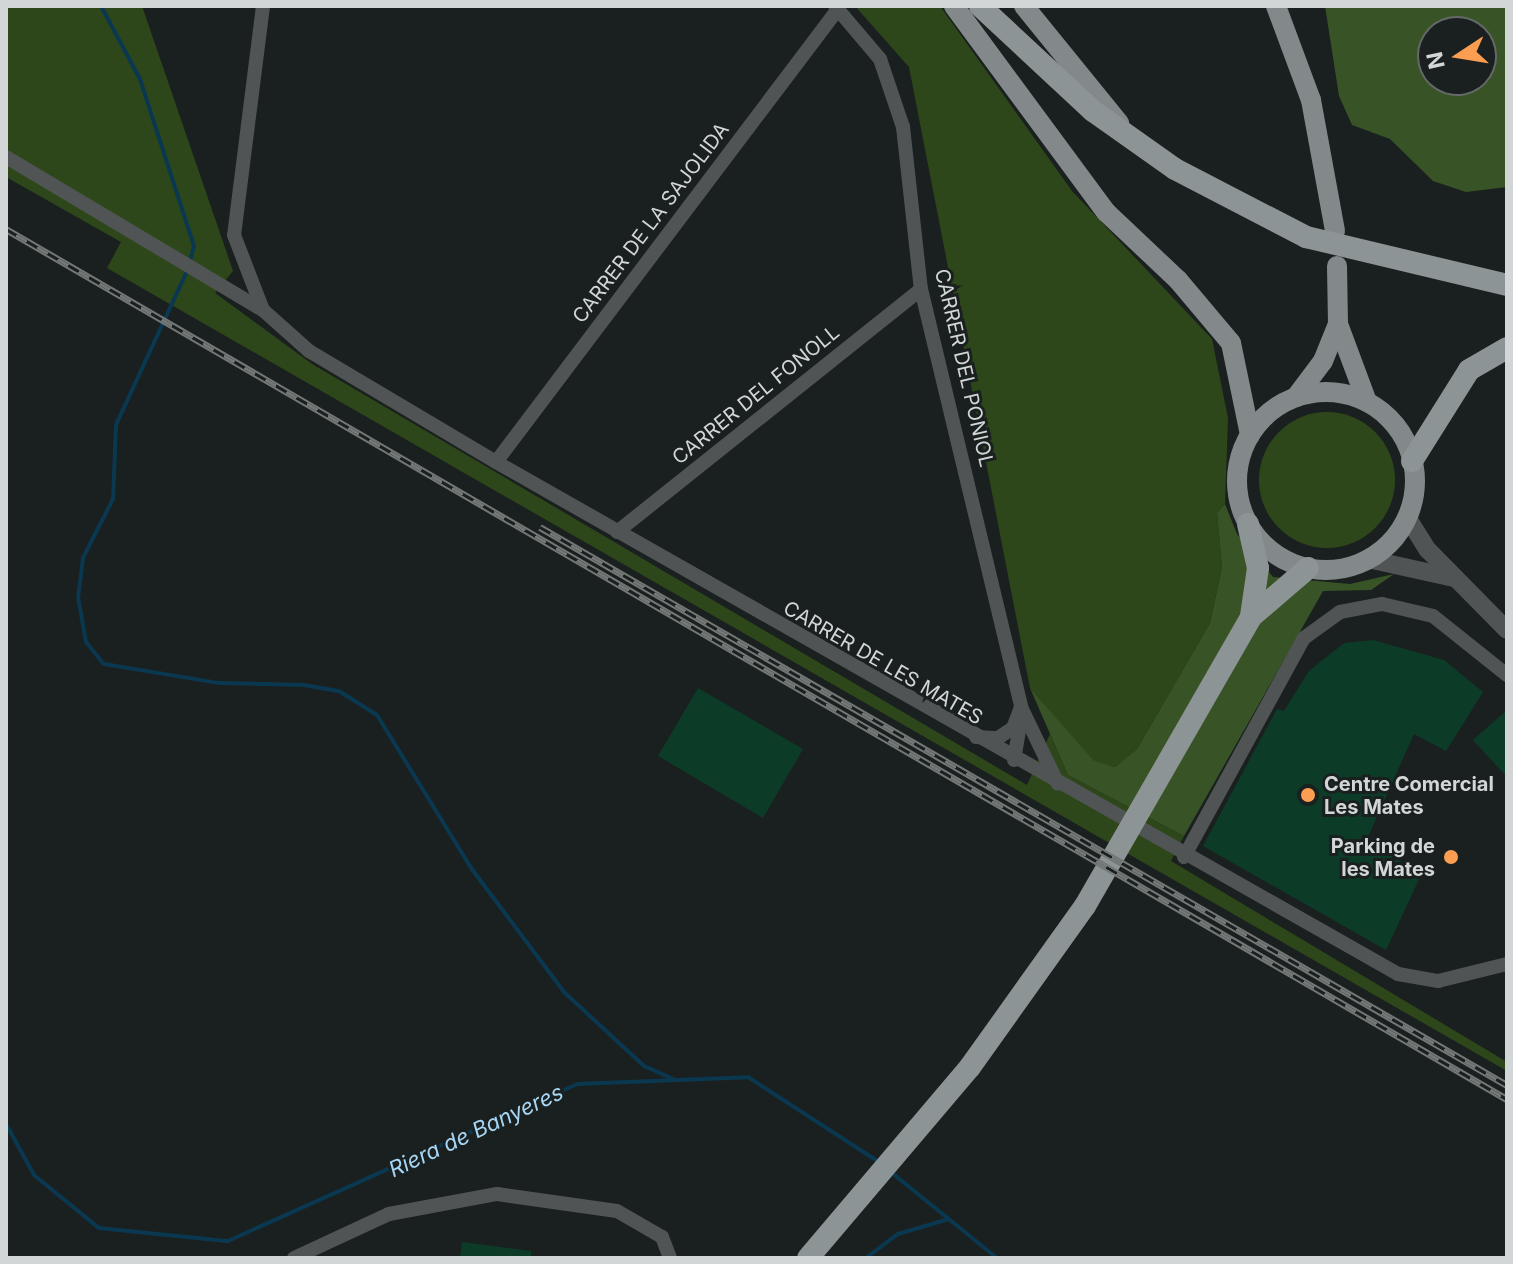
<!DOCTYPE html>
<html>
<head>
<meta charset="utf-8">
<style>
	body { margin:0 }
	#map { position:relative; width:1513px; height:1264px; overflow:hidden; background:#1a201f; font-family:Inter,sans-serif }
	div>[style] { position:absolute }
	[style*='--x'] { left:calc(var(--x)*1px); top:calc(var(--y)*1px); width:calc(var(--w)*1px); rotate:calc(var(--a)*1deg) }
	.green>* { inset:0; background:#2d471a }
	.round { border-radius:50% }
	.forest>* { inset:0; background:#385426 }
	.stream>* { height:4px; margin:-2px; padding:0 2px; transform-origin:2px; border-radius:2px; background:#0a3850 }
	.building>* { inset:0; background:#0c3c27 }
	.minor>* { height:14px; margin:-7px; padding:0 7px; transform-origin:7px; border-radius:7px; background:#515454 }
	.tertiary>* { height:18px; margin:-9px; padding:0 9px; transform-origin:9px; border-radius:9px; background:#515454 }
	.primary>* { height:20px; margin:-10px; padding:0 10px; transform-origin:10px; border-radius:10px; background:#83898a }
	.primary>.ring { margin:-10px; padding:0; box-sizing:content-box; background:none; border:20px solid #83898a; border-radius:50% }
	.trunk>* { height:22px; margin:-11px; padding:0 11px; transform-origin:11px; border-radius:11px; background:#8d9495 }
	.rail>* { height:7px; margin-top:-3.5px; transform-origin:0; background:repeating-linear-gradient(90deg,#1a201f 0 12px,#737877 0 24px); box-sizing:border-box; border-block:2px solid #737877 }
	.dots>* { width:22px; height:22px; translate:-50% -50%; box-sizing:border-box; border:4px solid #1a201f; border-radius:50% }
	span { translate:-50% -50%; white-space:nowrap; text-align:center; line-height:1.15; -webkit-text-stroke:6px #1a201f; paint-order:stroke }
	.street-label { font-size:20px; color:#d2d6d6 }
	.poi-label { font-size:20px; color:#d2d6d6; font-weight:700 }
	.left { translate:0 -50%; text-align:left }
	.right { translate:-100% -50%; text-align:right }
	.water-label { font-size:22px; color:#a6d6f4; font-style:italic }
	.frame { position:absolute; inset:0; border:8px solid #d2d6d6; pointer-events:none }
	.north { position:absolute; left:1417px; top:16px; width:80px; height:80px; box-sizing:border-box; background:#1a201f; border:2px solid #646968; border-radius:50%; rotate:258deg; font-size:22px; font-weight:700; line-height:32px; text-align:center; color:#d2d6d6 }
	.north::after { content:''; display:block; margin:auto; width:28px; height:36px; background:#fb9e51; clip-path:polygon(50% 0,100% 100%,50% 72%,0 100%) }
</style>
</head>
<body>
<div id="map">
	<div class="green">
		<i style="clip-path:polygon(6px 6px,142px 6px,233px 271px,215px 293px,312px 364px,1027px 785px,1050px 734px,1068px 775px,1184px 836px,1171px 861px,1507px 1062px,1507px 1071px,107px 268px,121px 242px,6px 177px)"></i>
		<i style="clip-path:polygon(855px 6px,940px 6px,1072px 191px,1212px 339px,1228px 418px,1225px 504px,1217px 513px,1222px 567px,1210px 623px,1137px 749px,1115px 767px,1092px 760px,1030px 688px,909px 67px)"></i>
		<i class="round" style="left:1259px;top:412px;width:136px;height:136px"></i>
	</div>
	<div class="forest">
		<i style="clip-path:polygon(evenodd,1325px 6px,1507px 6px,1507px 187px,1466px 192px,1433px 181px,1390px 139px,1352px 125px,1339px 96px,1325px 6px,1433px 32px,1481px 32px,1481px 80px,1433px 80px,1433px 32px)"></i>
		<i style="clip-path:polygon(1225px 504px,1237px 534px,1273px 577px,1350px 584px,1394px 574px,1371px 590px,1323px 591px,1184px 836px,1068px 775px,1030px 688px,1093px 760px,1115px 767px,1137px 749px,1210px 623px,1222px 567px,1217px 513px)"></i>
	</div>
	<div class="stream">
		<i style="--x:101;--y:6;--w:83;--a:61.9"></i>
		<i style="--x:140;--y:79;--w:176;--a:72.1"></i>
		<i style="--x:194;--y:246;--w:16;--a:105"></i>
		<i style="--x:188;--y:269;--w:172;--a:114.8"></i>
		<i style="--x:116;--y:425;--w:74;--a:92.3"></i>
		<i style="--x:113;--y:499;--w:66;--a:117"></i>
		<i style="--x:83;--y:558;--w:39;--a:97"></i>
		<i style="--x:78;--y:597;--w:46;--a:79.9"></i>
		<i style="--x:86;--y:642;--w:28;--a:51"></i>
		<i style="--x:104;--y:664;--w:117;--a:9.4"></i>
		<i style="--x:219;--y:683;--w:85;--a:1.3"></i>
		<i style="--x:304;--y:685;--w:36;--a:10"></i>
		<i style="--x:339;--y:691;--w:45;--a:32.3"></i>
		<i style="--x:377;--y:715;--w:180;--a:58.4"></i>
		<i style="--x:471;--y:868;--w:155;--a:53.1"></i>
		<i style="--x:564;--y:992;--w:109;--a:42.8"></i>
		<i style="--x:644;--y:1066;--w:35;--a:24"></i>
		<i style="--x:6;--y:1124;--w:58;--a:61.2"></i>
		<i style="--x:34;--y:1175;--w:84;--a:39.2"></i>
		<i style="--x:99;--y:1228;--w:130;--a:5.8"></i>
		<i style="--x:228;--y:1241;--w:383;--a:-24.2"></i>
		<i style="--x:577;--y:1084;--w:171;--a:-2.3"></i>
		<i style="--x:748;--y:1077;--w:156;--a:33"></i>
		<i style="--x:892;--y:1173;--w:135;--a:39"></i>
		<i style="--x:866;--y:1258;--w:40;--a:-37"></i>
		<i style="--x:898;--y:1234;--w:53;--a:-16.4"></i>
	</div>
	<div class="building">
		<i style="clip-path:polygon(1373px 640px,1444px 660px,1483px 692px,1446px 751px,1414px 734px,1367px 839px,1421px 875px,1386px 950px,1203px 846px,1277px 709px,1284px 711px,1309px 671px,1344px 643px)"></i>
		<i style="clip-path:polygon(698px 688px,803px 749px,763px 818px,658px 756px)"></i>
		<i style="clip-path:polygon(1507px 710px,1507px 777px,1473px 740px)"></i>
		<i style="clip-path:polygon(462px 1242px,531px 1251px,531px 1258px,460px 1258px)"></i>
	</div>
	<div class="minor">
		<i style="--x:263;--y:6;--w:231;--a:97.2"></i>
		<i style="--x:234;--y:235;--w:80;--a:68.9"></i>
		<i style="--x:835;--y:6;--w:70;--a:49.7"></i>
		<i style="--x:880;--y:59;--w:72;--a:71.3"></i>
		<i style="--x:903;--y:127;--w:163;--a:83.7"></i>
		<i style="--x:921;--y:289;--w:430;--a:76.5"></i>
		<i style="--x:1021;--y:707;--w:85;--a:64.3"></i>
		<i style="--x:6;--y:157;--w:299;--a:30.8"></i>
		<i style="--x:263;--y:310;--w:62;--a:41.7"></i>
		<i style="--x:309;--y:351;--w:217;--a:30.7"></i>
		<i style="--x:496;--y:462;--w:1037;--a:29.58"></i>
		<i style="--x:1398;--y:974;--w:41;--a:9.9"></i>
		<i style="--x:1438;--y:981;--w:71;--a:-13.8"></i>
		<i style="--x:496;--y:462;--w:568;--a:-52.95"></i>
		<i style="--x:617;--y:532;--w:389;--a:-38.6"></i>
		<i style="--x:976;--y:737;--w:22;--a:3"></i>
		<i style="--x:998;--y:738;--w:18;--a:-34"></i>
		<i style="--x:1013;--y:728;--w:22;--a:-69"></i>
		<i style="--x:1014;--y:760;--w:42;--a:-80.3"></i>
		<i style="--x:1184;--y:857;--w:250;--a:-61.3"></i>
		<i style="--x:1304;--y:638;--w:44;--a:-35.8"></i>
		<i style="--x:1340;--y:612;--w:43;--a:-10.8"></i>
		<i style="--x:1382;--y:604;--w:52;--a:13.2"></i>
		<i style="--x:1433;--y:616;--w:95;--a:38.6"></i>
		<i style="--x:294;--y:1258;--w:105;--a:-24.9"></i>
		<i style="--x:389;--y:1214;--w:110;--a:-10.5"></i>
		<i style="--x:497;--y:1194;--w:121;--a:8.1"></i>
		<i style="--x:617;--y:1211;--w:52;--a:30"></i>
		<i style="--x:662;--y:1237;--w:22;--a:69"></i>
	</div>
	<div class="tertiary">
		<i style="--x:1407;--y:517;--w:39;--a:58"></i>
		<i style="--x:1428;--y:550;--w:112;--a:45.4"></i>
		<i style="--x:1368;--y:559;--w:88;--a:12.5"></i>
	</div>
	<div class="primary">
		<i style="--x:954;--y:6;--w:256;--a:53.6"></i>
		<i style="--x:1106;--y:212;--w:99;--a:43.4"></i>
		<i style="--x:1178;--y:280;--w:82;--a:49.9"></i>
		<i style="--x:1231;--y:343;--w:94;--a:78.3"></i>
		<i style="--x:1024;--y:6;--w:151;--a:50.9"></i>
		<i style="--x:1276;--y:6;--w:100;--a:69.6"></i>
		<i style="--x:1311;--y:100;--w:133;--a:79.6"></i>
		<i style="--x:1337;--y:266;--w:58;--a:89"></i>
		<i style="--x:1338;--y:324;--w:83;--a:69.6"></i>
		<i class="ring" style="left:1237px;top:392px;width:158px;height:158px"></i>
		<i style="--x:1296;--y:397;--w:45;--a:-53.1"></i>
		<i style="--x:1323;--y:361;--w:40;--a:-68"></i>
	</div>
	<div class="trunk">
		<i style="--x:980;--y:6;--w:154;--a:42.9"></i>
		<i style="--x:1093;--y:111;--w:100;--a:35.3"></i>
		<i style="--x:1175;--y:169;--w:148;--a:27.4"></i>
		<i style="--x:1306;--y:237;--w:207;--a:13.4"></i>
		<i style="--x:1412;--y:461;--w:107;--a:-57.9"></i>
		<i style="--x:1469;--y:370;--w:44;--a:-30.1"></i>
		<i style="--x:1248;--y:524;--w:45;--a:77.2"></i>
		<i style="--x:1258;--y:568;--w:49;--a:98.3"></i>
		<i style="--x:808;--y:1258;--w:250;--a:-49.7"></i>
		<i style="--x:970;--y:1067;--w:198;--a:-54.5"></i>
		<i style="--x:1085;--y:906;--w:333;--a:-60.1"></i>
		<i style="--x:1251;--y:617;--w:75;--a:-40.7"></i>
	</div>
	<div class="rail">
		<i style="--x:6;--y:229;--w:1735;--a:30.1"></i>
		<i style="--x:540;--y:527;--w:1116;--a:29.99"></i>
	</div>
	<div class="dots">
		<i style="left:1308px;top:795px;background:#fb9e51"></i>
		<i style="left:1451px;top:857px;background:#fb9e51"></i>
	</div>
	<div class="street-label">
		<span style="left:651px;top:223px;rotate:-53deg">CARRER DE LA SAJOLIDA</span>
		<span style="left:964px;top:368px;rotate:77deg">CARRER DEL PONIOL</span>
		<span style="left:756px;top:395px;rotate:-39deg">CARRER DEL FONOLL</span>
		<span style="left:883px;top:663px;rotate:30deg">CARRER DE LES MATES</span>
	</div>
	<div class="poi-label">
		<span class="left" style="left:1324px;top:796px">Centre Comercial<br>Les Mates</span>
		<span class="right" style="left:1435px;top:858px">Parking de<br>les Mates</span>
	</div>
	<div class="water-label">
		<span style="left:476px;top:1131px;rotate:-25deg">Riera de Banyeres</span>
	</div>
	<div class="frame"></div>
	<div class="north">N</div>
</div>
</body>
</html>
